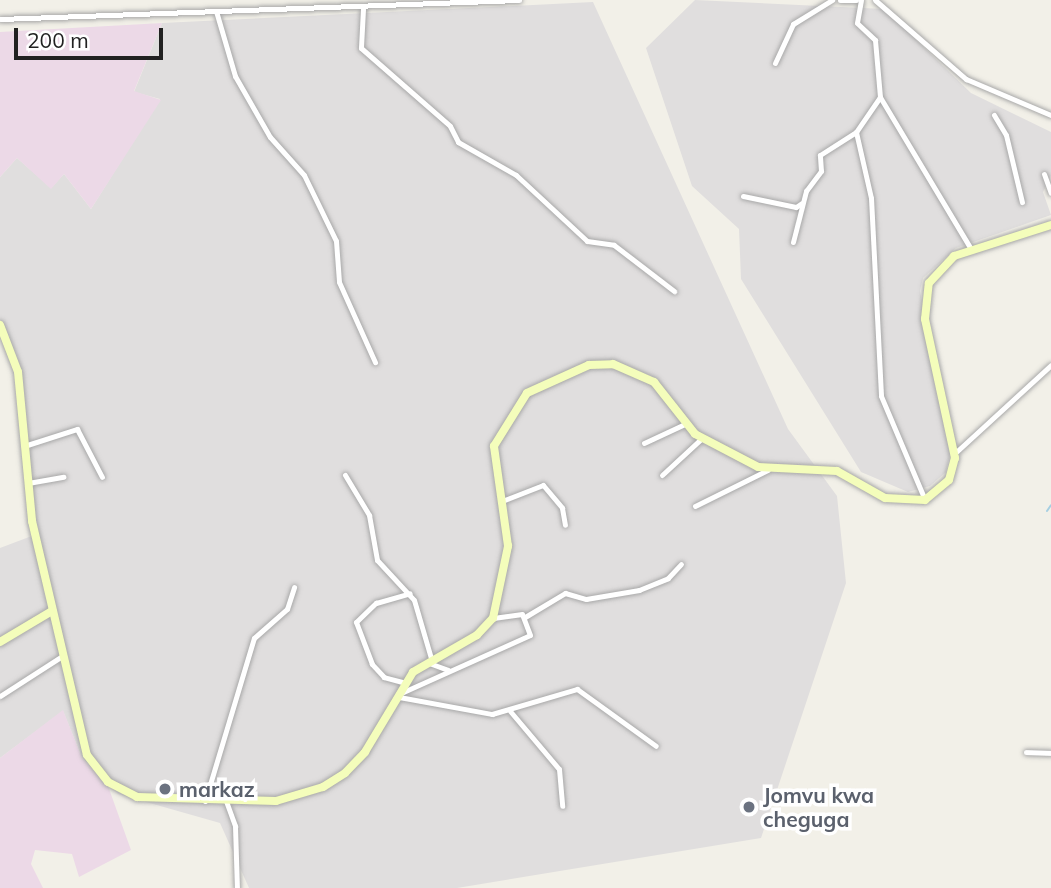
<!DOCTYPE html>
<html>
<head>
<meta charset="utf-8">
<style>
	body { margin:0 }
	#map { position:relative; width:1051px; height:888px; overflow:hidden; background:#f2f0e8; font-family:Mulish,sans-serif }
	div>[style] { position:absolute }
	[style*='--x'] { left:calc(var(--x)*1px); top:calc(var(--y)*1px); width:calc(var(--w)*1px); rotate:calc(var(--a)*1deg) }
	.residential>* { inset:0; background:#e0dede }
	.industrial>* { inset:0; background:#ecd9e7 }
	.stream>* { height:2px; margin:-1px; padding:0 1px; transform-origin:1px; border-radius:1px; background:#a6cfe2 }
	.roads { filter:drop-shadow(0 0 2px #a8a8a8) drop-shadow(0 0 2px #a8a8a8) }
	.street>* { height:5px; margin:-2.5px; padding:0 2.5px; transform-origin:2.5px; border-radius:2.5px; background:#fff }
	.secondary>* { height:8px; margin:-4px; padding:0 4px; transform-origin:4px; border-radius:4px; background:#f4fdbb }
	.dots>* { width:19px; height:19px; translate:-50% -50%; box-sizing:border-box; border:4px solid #fff; border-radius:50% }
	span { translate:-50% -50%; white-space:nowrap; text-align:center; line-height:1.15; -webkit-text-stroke:7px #fff; paint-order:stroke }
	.worship-label { font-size:21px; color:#5b616d; font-weight:700 }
	.left { translate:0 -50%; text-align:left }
	.scale { position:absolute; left:14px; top:28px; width:149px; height:32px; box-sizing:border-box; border:4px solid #212121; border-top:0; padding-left:9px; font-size:21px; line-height:24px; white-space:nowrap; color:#212121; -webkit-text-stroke:5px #fff; paint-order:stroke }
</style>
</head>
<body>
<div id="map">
	<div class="residential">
		<i style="clip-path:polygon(695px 0,884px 9px,971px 93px,1051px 132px,1051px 176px,1043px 192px,1051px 215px,956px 248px,923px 278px,920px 291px,951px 449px,946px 472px,930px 486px,908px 492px,861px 472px,741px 279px,739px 229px,692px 186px,646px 48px)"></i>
		<i style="clip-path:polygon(593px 2px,788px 429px,837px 496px,846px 583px,761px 838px,457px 888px,249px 888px,220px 823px,118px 794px,82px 758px,63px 711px,0 758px,0 548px,37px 534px,18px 367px,0 319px,0 177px,17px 158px,51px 188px,64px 174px,91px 209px,160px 99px,134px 92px,162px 23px)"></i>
	</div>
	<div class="industrial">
		<i style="clip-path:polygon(162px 23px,134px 91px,161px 100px,91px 209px,64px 174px,51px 189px,17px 158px,0 177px,0 32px)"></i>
		<i style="clip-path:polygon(63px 710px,82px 758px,108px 786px,131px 850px,79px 877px,72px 854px,35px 850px,31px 864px,43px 888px,0 888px,0 758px)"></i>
	</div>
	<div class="stream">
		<i style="--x:1047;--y:511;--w:7;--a:-56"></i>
	</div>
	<div class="roads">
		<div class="street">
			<i style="--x:840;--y:0;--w:16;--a:0"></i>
			<i style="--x:861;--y:0;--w:23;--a:100"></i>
			<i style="--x:857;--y:23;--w:25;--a:43"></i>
			<i style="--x:875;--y:40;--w:57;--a:85"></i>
			<i style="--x:880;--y:97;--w:177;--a:59.1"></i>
			<i style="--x:875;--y:0;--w:121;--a:41"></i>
			<i style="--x:966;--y:79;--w:92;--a:23"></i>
			<i style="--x:363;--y:9;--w:39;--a:93"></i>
			<i style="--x:361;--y:48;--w:118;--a:41.2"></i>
			<i style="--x:450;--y:126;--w:18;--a:63"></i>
			<i style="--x:458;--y:142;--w:67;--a:29.6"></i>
			<i style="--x:516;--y:175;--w:97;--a:42.9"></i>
			<i style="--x:587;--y:241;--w:27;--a:8"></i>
			<i style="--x:614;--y:245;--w:76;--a:37.5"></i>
			<i style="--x:216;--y:11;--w:68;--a:73.7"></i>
			<i style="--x:235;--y:76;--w:70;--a:60.2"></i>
			<i style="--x:270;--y:137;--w:51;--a:48.2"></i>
			<i style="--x:304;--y:175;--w:73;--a:64.1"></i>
			<i style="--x:336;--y:241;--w:41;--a:85.8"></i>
			<i style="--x:339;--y:282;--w:88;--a:65.8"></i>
			<i style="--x:0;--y:19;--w:519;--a:-2.1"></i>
			<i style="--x:775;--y:63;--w:43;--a:-65.2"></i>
			<i style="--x:793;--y:24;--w:46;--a:-31.6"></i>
			<i style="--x:880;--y:97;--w:42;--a:124.4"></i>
			<i style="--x:856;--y:132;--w:68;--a:77.2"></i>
			<i style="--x:871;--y:198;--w:198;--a:87.1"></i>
			<i style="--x:881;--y:396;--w:113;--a:67.1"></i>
			<i style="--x:994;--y:115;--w:23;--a:59"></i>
			<i style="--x:1006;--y:135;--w:69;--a:76.6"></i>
			<i style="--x:1044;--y:174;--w:20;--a:70"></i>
			<i style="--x:743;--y:196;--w:54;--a:11.7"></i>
			<i style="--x:796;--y:207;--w:7;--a:-34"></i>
			<i style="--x:793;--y:242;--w:53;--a:-75.7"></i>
			<i style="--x:806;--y:191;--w:25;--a:-53"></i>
			<i style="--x:821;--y:171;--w:16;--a:-94"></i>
			<i style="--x:820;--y:155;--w:43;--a:-32.6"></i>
			<i style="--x:644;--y:443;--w:45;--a:-24.9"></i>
			<i style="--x:24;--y:446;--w:56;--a:-17.8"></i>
			<i style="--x:77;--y:429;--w:54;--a:62.5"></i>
			<i style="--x:955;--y:453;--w:130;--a:-42.5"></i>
			<i style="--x:345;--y:475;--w:47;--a:59"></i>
			<i style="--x:369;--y:515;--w:46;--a:79.9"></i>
			<i style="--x:377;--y:560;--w:54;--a:47.2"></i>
			<i style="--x:414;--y:600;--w:60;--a:73.7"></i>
			<i style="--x:662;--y:475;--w:54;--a:-42.8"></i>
			<i style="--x:28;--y:483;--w:36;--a:-10"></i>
			<i style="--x:502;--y:501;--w:44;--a:-21.3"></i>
			<i style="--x:543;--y:485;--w:30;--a:50"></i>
			<i style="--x:562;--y:508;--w:17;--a:80"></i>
			<i style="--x:695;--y:506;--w:81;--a:-26.3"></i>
			<i style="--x:525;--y:617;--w:47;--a:-31"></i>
			<i style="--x:565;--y:593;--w:22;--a:16"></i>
			<i style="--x:586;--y:599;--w:54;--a:-9.6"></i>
			<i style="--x:639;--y:590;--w:31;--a:-22"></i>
			<i style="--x:668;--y:578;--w:19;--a:-47"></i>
			<i style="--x:429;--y:663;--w:20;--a:20"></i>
			<i style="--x:406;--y:683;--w:23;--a:-165"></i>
			<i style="--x:384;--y:677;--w:18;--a:-133"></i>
			<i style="--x:372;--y:664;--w:45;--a:-110.9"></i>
			<i style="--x:356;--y:622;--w:28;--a:-44"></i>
			<i style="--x:376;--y:603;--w:35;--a:-16"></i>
			<i style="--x:401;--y:693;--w:141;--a:-24.2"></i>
			<i style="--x:530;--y:635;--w:22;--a:-111"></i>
			<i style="--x:522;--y:614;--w:29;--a:172"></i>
			<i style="--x:0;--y:696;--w:74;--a:-32.8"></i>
			<i style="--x:399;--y:697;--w:95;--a:10.4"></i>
			<i style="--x:492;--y:714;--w:89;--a:-16.4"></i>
			<i style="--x:577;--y:689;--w:97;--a:35.8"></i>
			<i style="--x:510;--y:711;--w:76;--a:49.8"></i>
			<i style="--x:559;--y:769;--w:37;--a:85"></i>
			<i style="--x:1026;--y:752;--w:25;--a:2"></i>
			<i style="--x:205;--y:801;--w:170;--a:-73.3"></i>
			<i style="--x:254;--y:638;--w:44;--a:-41.3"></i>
			<i style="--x:287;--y:609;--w:23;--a:-72"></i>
			<i style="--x:226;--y:801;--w:27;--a:70"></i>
			<i style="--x:235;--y:826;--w:62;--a:88.2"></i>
		</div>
		<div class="secondary">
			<i style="--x:0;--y:325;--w:50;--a:69"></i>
			<i style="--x:18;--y:372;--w:150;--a:84.6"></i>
			<i style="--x:32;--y:521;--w:240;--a:76.8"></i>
			<i style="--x:87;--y:755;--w:34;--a:52"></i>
			<i style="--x:108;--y:782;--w:33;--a:27"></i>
			<i style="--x:137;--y:797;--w:139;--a:1.6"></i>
			<i style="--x:276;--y:801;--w:49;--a:-16.6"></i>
			<i style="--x:323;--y:787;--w:26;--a:-32"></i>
			<i style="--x:345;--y:773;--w:29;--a:-46"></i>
			<i style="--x:365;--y:752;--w:93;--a:-59"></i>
			<i style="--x:413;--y:672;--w:74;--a:-30"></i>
			<i style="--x:477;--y:635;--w:23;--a:-47"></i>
			<i style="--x:493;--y:618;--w:74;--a:-78.2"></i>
			<i style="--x:508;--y:546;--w:101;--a:-98"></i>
			<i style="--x:494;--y:446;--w:62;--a:-58.1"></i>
			<i style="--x:527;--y:393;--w:68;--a:-24.3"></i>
			<i style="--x:589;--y:365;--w:24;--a:-2"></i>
			<i style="--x:613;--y:364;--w:45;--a:23.7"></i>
			<i style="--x:654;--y:382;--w:66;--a:51.7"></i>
			<i style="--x:695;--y:434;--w:71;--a:27.6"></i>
			<i style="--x:758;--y:467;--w:79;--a:2.9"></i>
			<i style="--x:837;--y:471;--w:55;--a:29.4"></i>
			<i style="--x:885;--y:498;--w:40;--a:2.9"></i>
			<i style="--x:925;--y:500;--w:31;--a:-40"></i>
			<i style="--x:949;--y:480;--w:23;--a:-75"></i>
			<i style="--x:955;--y:458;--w:142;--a:-102.2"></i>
			<i style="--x:925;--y:319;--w:36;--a:-84"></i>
			<i style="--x:929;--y:283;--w:37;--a:-47"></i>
			<i style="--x:954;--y:256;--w:102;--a:-17.7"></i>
			<i style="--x:0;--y:642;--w:61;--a:-30.8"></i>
		</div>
	</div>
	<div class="dots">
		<i style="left:165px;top:789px;background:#6b7280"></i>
		<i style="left:749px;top:807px;background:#6b7280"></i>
	</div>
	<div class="worship-label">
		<span class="left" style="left:179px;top:789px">markaz</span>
		<span class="left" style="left:763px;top:807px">Jomvu kwa<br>cheguga</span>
	</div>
	<div class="scale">200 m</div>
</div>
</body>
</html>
